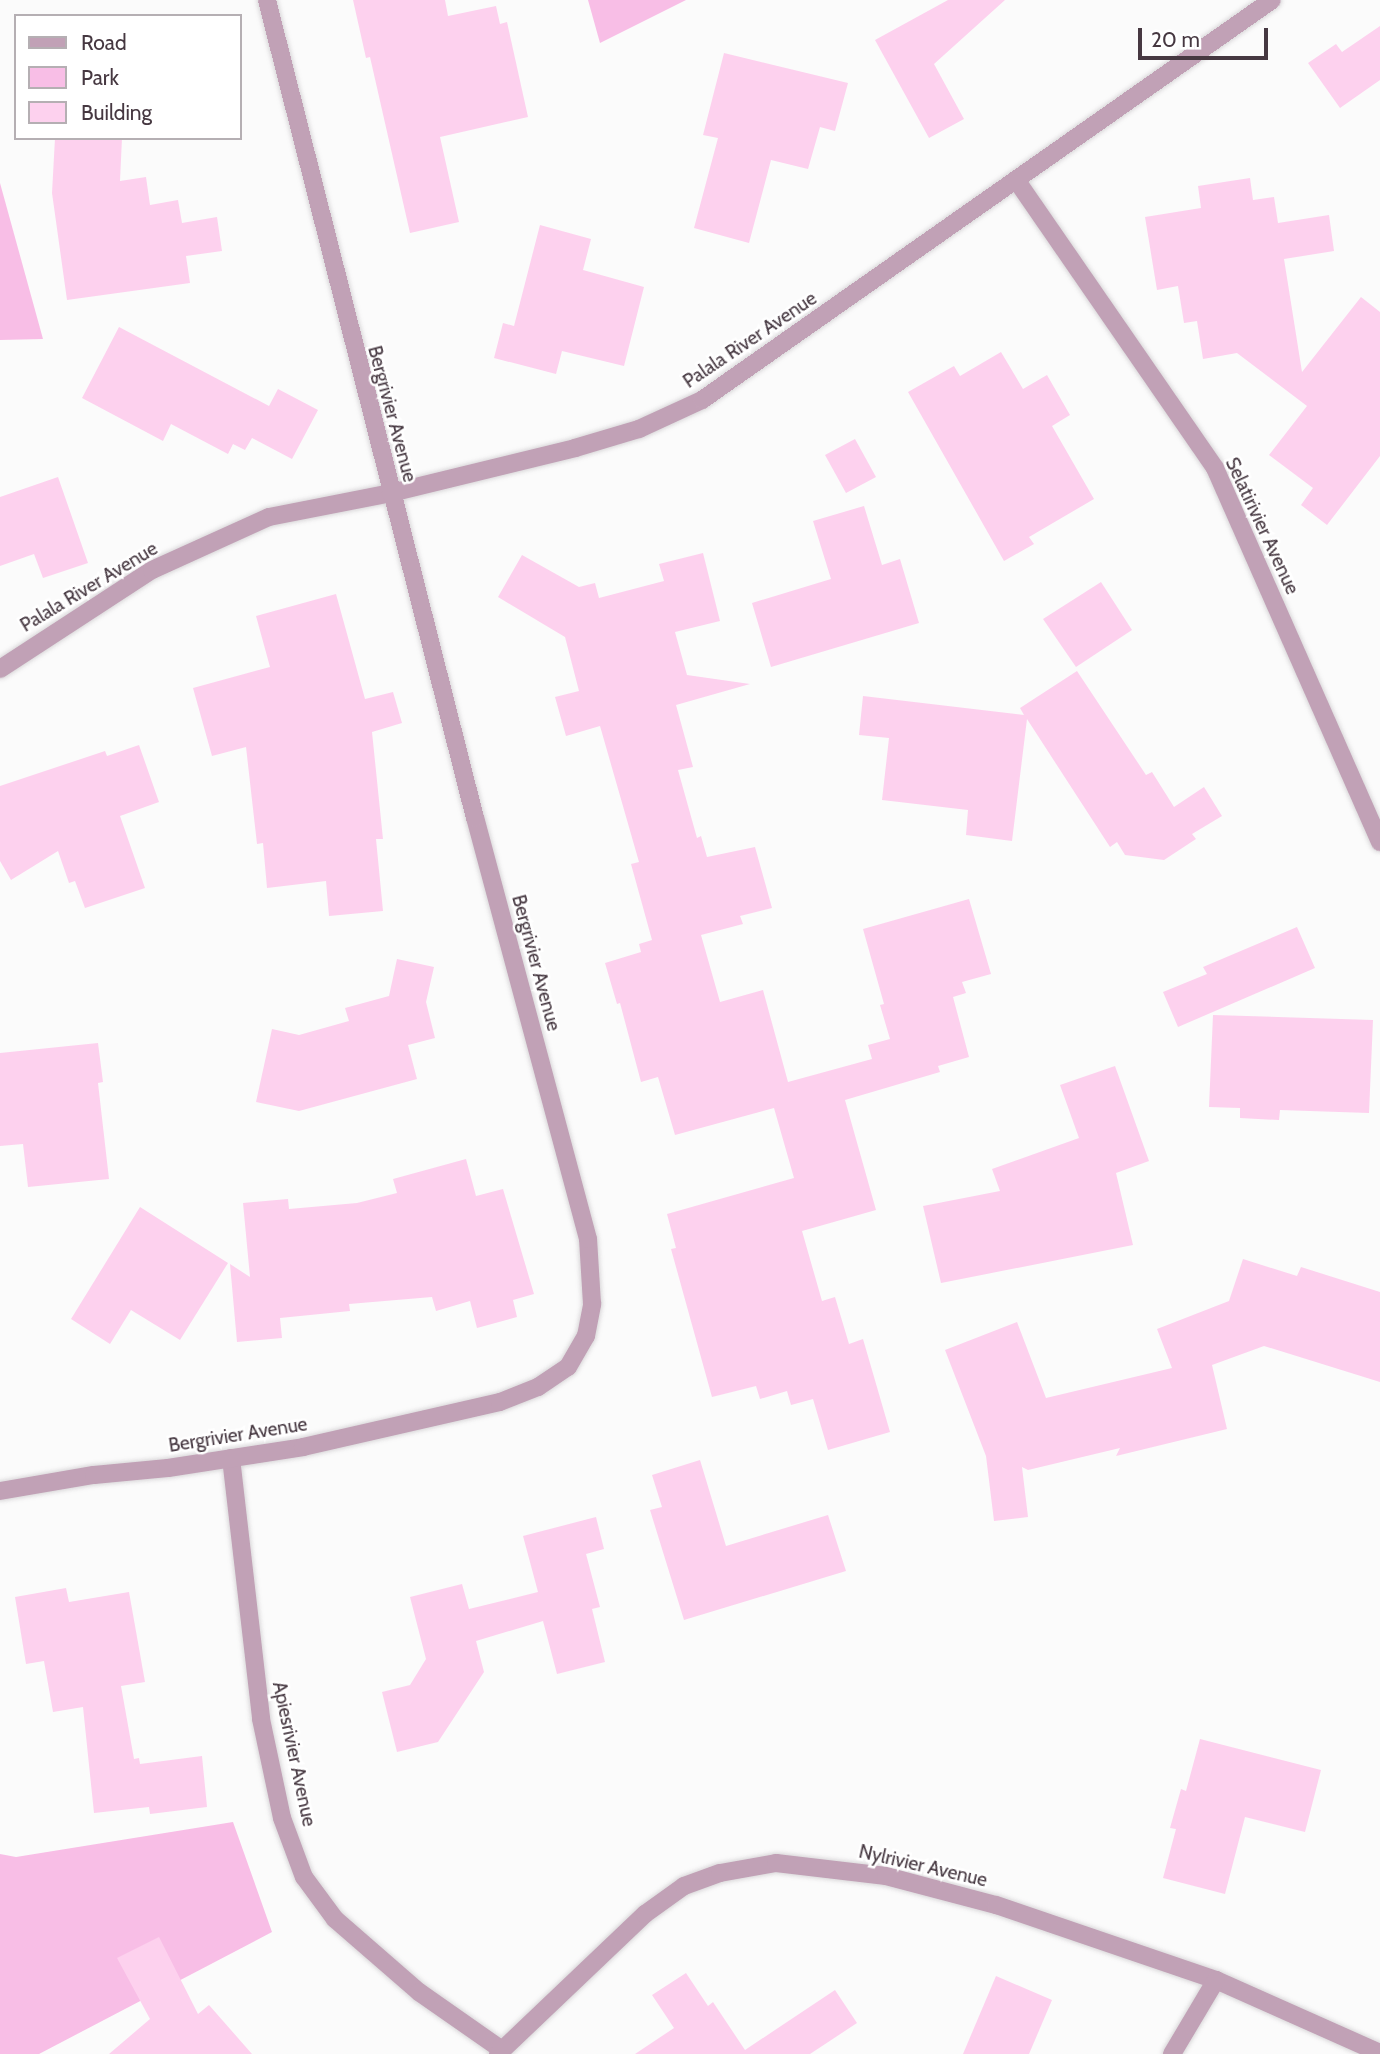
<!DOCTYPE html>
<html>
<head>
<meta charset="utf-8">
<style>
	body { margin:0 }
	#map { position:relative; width:1380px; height:2054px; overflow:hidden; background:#fbfbfb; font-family:Cabin,sans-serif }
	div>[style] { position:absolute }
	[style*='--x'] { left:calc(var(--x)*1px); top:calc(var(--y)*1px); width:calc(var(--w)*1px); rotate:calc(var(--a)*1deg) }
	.green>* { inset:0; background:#f8bee6 }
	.building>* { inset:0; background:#fdd1ee }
	.roads { filter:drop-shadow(0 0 2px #dad8da) drop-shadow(0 0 2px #dad8da) }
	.minor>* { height:18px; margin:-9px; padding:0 9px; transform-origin:9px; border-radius:9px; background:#c1a1b6 }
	span { translate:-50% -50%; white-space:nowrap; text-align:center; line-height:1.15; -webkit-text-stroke:5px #fff; paint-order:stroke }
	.street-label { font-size:19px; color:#463841 }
	.legend { position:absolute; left:14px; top:14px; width:228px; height:126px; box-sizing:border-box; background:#fff; border:2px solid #b5afb3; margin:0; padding:9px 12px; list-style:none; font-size:21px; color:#463841 }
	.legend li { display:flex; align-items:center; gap:14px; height:35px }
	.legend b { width:35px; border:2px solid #b5afb3 }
	.scale { position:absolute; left:1138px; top:28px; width:130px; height:32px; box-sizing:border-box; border:4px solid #463841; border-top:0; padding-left:9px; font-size:21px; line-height:24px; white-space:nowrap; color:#463841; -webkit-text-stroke:5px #fff; paint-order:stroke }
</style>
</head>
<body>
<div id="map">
	<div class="green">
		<i style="clip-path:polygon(588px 0,686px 0,600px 43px)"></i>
		<i style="clip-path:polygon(0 183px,43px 339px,0 340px)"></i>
		<i style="clip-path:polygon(233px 1822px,272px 1932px,39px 2054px,0 2054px,0 1854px,16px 1857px)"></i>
	</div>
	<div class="building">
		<i style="clip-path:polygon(353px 0,445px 0,448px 16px,496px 6px,500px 24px,507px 22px,528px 117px,440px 137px,459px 222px,410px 233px,370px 57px,366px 58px)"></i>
		<i style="clip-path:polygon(948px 0,1005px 0,934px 64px,964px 119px,929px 138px,875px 40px)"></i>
		<i style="clip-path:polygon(1380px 26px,1380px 80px,1340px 108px,1308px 63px,1336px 44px,1342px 52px)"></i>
		<i style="clip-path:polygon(724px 53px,848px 83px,835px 131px,820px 127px,808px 169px,771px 160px,749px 243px,694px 228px,718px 138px,703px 135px)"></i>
		<i style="clip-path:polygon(55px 138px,122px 138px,120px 181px,146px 177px,150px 205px,178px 200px,182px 223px,217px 217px,222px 251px,186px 256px,190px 283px,67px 300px,52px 193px)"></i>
		<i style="clip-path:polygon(1250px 178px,1253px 200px,1274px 197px,1278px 223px,1329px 215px,1334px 251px,1284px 259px,1302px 372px,1361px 297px,1380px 312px,1380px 456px,1327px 525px,1301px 505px,1313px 488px,1269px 455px,1307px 406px,1237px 353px,1203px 359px,1197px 321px,1184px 323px,1178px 286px,1157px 290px,1145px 217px,1201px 208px,1198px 186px)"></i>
		<i style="clip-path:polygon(540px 225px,591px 239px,583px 270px,644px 287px,624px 366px,562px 351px,556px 374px,494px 358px,503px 323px,514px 326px)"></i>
		<i style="clip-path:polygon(119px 327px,269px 406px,278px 389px,318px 410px,292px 459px,252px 438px,245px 450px,233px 444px,228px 454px,171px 424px,163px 441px,82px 398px)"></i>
		<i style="clip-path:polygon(1001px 352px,1023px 389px,1047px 375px,1070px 415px,1052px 426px,1094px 499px,1029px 537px,1034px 544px,1004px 561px,908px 392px,954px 366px,960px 376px)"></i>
		<i style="clip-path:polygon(855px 439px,876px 477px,846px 493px,825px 455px)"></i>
		<i style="clip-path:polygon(58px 477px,88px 563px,43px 578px,34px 554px,0 566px,0 497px)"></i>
		<i style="clip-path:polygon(864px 506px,882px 565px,900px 559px,919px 623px,771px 667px,752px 603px,831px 579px,813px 521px)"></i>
		<i style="clip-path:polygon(703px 553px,720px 621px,675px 632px,687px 675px,750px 684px,676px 705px,693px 767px,678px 770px,697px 838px,701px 836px,707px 857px,755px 847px,772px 908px,740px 916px,743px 924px,701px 935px,720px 1002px,763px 990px,788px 1082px,872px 1059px,868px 1045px,890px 1039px,880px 1005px,884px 1004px,863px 929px,969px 899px,991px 974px,962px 982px,966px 993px,953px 997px,969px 1057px,938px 1066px,940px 1072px,845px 1100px,876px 1210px,802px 1231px,822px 1301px,835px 1297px,849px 1344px,863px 1339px,890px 1432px,828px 1450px,813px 1399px,791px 1405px,787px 1391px,760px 1399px,756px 1386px,712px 1397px,671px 1249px,676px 1248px,667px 1214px,794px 1178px,774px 1108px,675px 1135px,658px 1077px,641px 1082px,620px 1003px,617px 1004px,605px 963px,641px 952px,639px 944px,652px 940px,631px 864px,639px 862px,600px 726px,566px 736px,555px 697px,579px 691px,565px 637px,498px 597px,522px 555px,579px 587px,595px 583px,599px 598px,664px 581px,659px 564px)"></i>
		<i style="clip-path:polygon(1101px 582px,1132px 630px,1076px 667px,1043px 619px)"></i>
		<i style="clip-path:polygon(336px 594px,365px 699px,393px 692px,402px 723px,372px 732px,383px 839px,376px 839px,383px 911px,329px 916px,326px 881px,267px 888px,263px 843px,257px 844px,246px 747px,212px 756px,193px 688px,270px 667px,256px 616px)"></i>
		<i style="clip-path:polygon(1077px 671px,1146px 775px,1152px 772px,1174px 807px,1204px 787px,1222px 816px,1192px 834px,1196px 839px,1164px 860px,1125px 855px,1117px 842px,1110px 847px,1027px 719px,1012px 841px,966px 835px,968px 810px,882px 800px,889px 738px,859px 735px,863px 696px,1024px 715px,1020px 708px)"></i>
		<i style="clip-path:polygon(139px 745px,159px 802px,120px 816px,145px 888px,85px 908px,75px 881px,69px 883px,58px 851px,11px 880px,0 861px,0 786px,105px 751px,107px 756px)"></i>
		<i style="clip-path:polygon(1297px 927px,1315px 968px,1178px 1027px,1163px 992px,1207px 974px,1203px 967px)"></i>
		<i style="clip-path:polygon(397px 959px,434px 967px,426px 1002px,435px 1038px,408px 1045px,417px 1079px,299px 1111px,256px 1102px,272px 1029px,299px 1035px,349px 1021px,345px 1008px,389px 996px)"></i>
		<i style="clip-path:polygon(1213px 1015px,1373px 1020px,1369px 1113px,1280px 1110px,1279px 1120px,1240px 1118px,1240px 1108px,1209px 1107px)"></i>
		<i style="clip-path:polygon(98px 1043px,103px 1082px,98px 1083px,109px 1179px,28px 1187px,23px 1144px,0 1146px,0 1053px)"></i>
		<i style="clip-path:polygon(1115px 1066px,1149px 1161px,1116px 1173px,1133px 1245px,941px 1283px,923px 1206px,1000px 1191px,992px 1169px,1079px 1138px,1060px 1085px)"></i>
		<i style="clip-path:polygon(466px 1159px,476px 1196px,503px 1189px,534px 1294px,513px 1300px,517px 1317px,477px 1328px,470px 1301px,436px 1311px,432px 1297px,349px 1304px,350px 1311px,280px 1318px,282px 1338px,237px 1342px,230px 1264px,250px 1277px,243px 1203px,288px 1199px,289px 1209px,357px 1203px,397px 1193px,393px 1179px)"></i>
		<i style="clip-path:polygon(140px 1207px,228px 1263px,180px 1340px,131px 1310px,110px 1344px,71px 1319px)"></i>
		<i style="clip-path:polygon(1243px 1259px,1297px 1276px,1301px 1267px,1380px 1292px,1380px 1382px,1264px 1346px,1212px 1365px,1227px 1429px,1116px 1456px,1120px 1448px,1028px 1470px,1022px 1467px,1028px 1517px,994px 1521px,986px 1456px,945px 1350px,1017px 1322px,1046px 1398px,1172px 1368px,1157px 1329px,1229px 1301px)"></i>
		<i style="clip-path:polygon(700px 1460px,726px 1546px,828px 1515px,846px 1571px,684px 1620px,650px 1510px,662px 1507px,652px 1475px)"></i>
		<i style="clip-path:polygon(596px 1517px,604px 1549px,586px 1554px,600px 1607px,592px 1609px,605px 1662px,557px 1674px,543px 1621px,476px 1641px,484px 1672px,438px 1742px,397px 1752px,382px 1692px,410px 1685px,426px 1659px,410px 1597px,462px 1584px,469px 1609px,538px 1592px,523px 1536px)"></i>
		<i style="clip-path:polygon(66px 1588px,69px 1602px,129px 1592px,145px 1682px,121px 1686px,134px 1759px,139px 1758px,140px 1764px,202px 1756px,207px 1807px,150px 1814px,149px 1807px,94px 1813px,83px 1707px,53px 1712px,44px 1661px,26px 1664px,15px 1597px)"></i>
		<i style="clip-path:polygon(1200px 1739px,1321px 1770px,1305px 1832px,1245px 1817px,1225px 1894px,1163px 1878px,1176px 1829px,1170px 1828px,1181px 1789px,1186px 1791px)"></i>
		<i style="clip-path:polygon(159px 1937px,198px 2014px,209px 2005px,252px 2054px,109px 2054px,150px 2019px,117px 1958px)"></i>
		<i style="clip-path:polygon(686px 1973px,708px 2006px,713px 2002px,745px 2050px,835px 1990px,857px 2023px,810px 2054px,635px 2054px,674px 2028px,652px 1995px)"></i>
		<i style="clip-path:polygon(996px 1976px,1052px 2000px,1029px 2054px,963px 2054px)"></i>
	</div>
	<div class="roads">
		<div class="minor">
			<i style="--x:1017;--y:181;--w:349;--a:55.4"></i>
			<i style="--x:1215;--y:468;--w:409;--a:66.2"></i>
			<i style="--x:0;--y:669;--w:181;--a:-33.1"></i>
			<i style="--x:152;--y:570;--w:128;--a:-24.4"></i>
			<i style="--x:269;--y:517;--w:124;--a:-11.1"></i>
			<i style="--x:391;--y:493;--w:189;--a:-13.7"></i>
			<i style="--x:575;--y:448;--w:67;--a:-16.5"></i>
			<i style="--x:639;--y:429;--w:69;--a:-24.7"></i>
			<i style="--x:702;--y:400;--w:696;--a:-35.06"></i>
			<i style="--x:231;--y:1458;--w:263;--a:83.4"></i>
			<i style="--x:261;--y:1719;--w:101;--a:78"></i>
			<i style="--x:282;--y:1818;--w:63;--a:69.6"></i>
			<i style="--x:304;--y:1877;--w:52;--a:53.6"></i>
			<i style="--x:335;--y:1919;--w:111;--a:41"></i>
			<i style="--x:419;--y:1992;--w:101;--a:34.9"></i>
			<i style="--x:0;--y:1491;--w:95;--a:-9.7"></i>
			<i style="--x:94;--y:1475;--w:74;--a:-5.4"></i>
			<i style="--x:168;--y:1468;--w:137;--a:-8.8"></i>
			<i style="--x:303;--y:1447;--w:202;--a:-12.9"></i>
			<i style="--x:500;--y:1402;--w:41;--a:-21.5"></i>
			<i style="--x:538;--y:1387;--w:36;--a:-34"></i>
			<i style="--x:568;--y:1367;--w:36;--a:-60"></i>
			<i style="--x:586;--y:1336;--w:33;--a:-79"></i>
			<i style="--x:592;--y:1304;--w:65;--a:-93.5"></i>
			<i style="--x:588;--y:1239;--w:436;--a:-105"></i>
			<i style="--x:475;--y:818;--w:844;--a:-104.27"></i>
			<i style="--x:498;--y:2054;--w:203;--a:-43.6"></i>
			<i style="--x:645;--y:1914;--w:48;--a:-35.7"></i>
			<i style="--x:684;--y:1886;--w:38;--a:-20"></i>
			<i style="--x:720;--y:1873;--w:57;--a:-10.1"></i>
			<i style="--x:776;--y:1863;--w:111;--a:6.7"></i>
			<i style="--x:886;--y:1876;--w:114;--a:14.8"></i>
			<i style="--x:996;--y:1905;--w:232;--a:18.8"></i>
			<i style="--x:1216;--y:1980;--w:180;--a:24"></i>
			<i style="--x:1172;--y:2054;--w:86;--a:-59.3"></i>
		</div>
	</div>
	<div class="street-label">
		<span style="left:750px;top:340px;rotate:-34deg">Palala River Avenue</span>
		<span style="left:392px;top:414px;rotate:75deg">Bergrivier Avenue</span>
		<span style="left:1262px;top:526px;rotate:65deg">Selatirivier Avenue</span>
		<span style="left:89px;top:587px;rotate:-31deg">Palala River Avenue</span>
		<span style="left:536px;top:963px;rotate:75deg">Bergrivier Avenue</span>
		<span style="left:238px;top:1435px;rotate:-9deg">Bergrivier Avenue</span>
		<span style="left:294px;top:1754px;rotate:78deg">Apiesrivier Avenue</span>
		<span style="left:923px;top:1866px;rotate:13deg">Nylrivier Avenue</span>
	</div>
	<ul class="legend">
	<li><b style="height:9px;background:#c1a1b6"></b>Road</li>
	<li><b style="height:19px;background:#f8bee6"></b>Park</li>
	<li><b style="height:19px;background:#fdd1ee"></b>Building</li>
	</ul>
	<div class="scale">20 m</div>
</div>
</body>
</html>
